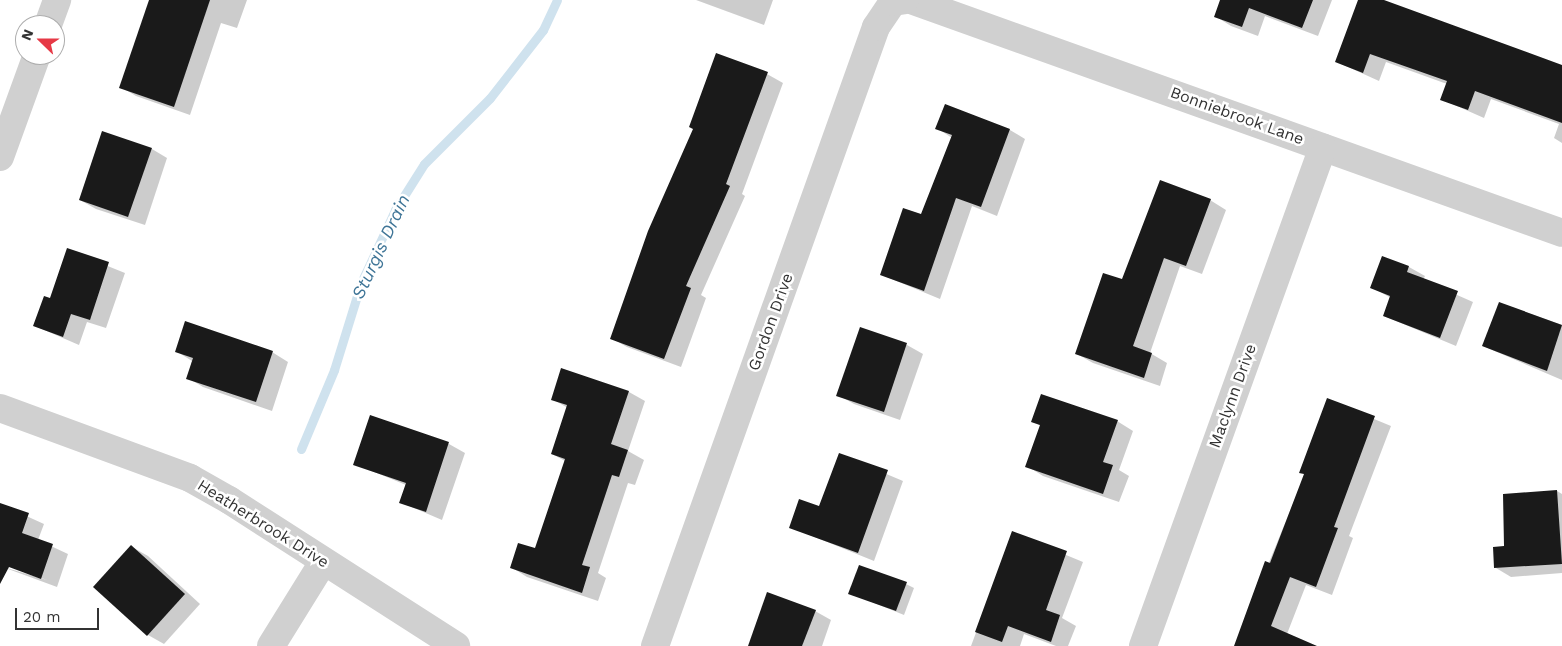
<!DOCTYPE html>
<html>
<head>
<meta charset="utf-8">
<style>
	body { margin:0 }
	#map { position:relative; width:1562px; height:646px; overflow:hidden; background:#fff; font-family:"Work Sans",sans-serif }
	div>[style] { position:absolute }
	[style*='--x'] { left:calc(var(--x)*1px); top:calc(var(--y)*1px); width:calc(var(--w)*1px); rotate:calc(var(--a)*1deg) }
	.shadow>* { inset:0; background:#0003 }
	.stream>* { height:9px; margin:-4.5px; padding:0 4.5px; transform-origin:4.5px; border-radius:4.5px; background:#cfe2ee }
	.building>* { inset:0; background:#1a1a1a }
	.street>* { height:28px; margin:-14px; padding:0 14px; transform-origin:14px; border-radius:14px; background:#d0d0d0 }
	span { translate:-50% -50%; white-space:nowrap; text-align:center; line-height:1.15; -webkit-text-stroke:5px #fff; paint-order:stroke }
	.street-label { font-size:16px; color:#333 }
	.water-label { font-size:18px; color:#3f7597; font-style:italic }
	.north { position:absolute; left:15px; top:15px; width:50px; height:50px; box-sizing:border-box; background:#fff; border:1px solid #adadad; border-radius:50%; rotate:292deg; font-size:14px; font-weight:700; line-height:20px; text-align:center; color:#333 }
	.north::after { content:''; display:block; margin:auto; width:18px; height:22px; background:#e63946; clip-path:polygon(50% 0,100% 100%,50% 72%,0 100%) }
	.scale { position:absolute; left:15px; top:608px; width:84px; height:22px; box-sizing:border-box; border:2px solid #333; border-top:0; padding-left:6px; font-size:15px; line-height:18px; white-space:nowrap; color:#333; -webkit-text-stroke:4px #fff; paint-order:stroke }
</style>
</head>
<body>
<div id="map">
	<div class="shadow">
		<i style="clip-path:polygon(152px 0,247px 0,237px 28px,221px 23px,190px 115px,136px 96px,121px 87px)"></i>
		<i style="clip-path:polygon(696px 0,773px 0,764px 25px)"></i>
		<i style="clip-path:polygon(1221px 0,1332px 0,1318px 36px,1265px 16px,1258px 36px,1231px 26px,1215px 16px)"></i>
		<i style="clip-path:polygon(1360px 0,1380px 0,1562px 66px,1562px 143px,1554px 138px,1559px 124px,1491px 99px,1484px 118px,1441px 99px,1447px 84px,1386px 62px,1379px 81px,1337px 62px)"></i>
		<i style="clip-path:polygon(767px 74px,783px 83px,742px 194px,745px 196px,701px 295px,706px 298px,681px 367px,627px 347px,611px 338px,694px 129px)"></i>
		<i style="clip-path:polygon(937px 128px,1010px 130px,1025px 139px,997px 216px,972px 206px,940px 299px,882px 275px,922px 216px,952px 138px)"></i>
		<i style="clip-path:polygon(152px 149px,167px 158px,145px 225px,96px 209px,80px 200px)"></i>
		<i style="clip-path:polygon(1210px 200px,1226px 210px,1202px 274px,1180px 266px,1150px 353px,1167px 363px,1160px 386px,1093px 363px,1077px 354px,1123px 281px)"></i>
		<i style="clip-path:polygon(68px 250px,125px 273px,106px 328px,87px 322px,79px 345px,35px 326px,51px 299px)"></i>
		<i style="clip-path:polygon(1382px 257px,1409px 267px,1425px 276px,1423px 280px,1473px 302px,1456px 346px,1384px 316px,1391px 298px,1371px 287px)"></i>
		<i style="clip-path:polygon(1500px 303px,1562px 325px,1562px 380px,1483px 346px)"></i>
		<i style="clip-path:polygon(861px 329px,907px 345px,923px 354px,900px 420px,854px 404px,838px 395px)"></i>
		<i style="clip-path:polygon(176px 351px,272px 352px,288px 362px,272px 411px,203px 387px,188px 378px,192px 361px)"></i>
		<i style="clip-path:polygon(562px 370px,629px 392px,645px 401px,628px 451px,644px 460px,635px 485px,628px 483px,598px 573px,606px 578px,598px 601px,527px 577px,511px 567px,535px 550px,565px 461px,552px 454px,568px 408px,552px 399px)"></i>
		<i style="clip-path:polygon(1328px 400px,1391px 426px,1349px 536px,1353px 538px,1332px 595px,1306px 585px,1287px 634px,1305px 646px,1235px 646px,1305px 474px)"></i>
		<i style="clip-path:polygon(371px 417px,449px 444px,465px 453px,442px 520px,400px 502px,406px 485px,355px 464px)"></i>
		<i style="clip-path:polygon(1117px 421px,1133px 431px,1119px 470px,1129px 476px,1119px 502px,1043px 476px,1027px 466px,1041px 426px,1033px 422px)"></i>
		<i style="clip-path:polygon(839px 454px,903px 481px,874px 561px,790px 527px,820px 507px)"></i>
		<i style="clip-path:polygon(1557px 491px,1562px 494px,1562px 573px,1511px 577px,1496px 568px,1505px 548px)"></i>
		<i style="clip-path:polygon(0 504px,44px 524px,38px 540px,68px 554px,57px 587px,0 566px,47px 580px,0 563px)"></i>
		<i style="clip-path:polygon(1013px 533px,1083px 562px,1062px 618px,1076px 626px,1068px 646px,1056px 646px,1024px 634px,1020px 646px,971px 646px)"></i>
		<i style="clip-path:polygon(132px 547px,148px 556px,200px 604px,164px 644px,148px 635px,95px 587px)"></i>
		<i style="clip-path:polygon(906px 584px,914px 588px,904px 615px,850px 593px)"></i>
		<i style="clip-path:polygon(815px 611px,831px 620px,822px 646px,749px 646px)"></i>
	</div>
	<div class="stream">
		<i style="--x:301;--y:449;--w:86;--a:-67.3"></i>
		<i style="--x:334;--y:370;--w:91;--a:-72.8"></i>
		<i style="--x:361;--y:283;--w:81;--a:-65"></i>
		<i style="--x:395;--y:210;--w:54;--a:-57.8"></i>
		<i style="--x:424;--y:164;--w:93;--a:-45"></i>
		<i style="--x:490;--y:98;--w:86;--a:-52.1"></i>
		<i style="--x:543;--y:30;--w:33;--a:-65"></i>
	</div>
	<div class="building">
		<i style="clip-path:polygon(149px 0,210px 0,174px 107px,119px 88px)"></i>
		<i style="clip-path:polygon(1220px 0,1313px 0,1302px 28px,1249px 8px,1242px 27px,1214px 17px)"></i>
		<i style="clip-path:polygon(1358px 0,1384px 0,1562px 65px,1562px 123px,1475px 91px,1468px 110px,1440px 100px,1447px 81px,1370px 54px,1363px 73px,1335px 62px)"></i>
		<i style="clip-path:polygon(716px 53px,768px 72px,726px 184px,730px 186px,686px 286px,691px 288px,664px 359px,610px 339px,648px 231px,693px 129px,689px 127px)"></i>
		<i style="clip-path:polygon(945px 104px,1010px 129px,981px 207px,956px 198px,924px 291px,880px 275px,903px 208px,921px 214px,952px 135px,935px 129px)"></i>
		<i style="clip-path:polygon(102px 131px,152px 148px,128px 217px,79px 200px)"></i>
		<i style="clip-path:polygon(1160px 180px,1211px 199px,1186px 266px,1164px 258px,1133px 346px,1152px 353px,1144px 378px,1075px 354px,1103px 273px,1122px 279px)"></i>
		<i style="clip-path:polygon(67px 248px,109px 262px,90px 320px,71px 314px,63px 337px,33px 326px,44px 296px,50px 298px)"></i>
		<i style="clip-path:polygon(1382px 256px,1409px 266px,1407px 272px,1458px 291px,1440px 338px,1383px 316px,1390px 296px,1370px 288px)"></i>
		<i style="clip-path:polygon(1499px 302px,1562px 325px,1547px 371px,1482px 346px)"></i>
		<i style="clip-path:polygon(185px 321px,273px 351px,256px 402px,186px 379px,193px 358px,175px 352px)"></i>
		<i style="clip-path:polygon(860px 327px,907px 343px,884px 412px,836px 396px)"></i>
		<i style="clip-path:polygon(561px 368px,629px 391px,611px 444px,628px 450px,619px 477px,612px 475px,582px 565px,590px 567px,582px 593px,510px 568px,518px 543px,535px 548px,565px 459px,551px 454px,567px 405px,551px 400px)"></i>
		<i style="clip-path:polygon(1041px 394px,1118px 420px,1103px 462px,1113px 465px,1103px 494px,1025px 467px,1040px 425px,1031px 422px)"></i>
		<i style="clip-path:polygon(1327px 398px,1375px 416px,1334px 527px,1338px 528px,1316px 587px,1290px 577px,1271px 626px,1317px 646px,1234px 646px,1265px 561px,1270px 563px,1304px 474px,1299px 473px)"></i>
		<i style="clip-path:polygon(370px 415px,449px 442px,426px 512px,399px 503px,406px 483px,353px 465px)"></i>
		<i style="clip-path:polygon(839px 453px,888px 470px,858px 553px,789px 528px,799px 499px,819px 506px)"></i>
		<i style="clip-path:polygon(1557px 490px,1562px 564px,1494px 568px,1493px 547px,1504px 546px,1503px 494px)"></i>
		<i style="clip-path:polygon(0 503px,29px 513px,22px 533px,53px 544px,41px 579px,9px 567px,0 584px)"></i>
		<i style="clip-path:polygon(1012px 531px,1067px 551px,1046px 610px,1060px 615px,1051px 642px,1008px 626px,1002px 642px,975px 632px)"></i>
		<i style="clip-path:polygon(131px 545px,185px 594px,147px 636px,93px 587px)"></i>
		<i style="clip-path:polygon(859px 565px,907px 582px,896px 611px,848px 594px)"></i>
		<i style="clip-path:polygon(767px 592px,816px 610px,802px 646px,748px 646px)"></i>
	</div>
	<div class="street">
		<i style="--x:911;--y:0;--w:691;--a:19.69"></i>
		<i style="--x:48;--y:25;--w:27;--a:-70"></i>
		<i style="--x:0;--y:157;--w:109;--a:-70.1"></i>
		<i style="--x:0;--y:408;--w:202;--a:20.2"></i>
		<i style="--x:190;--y:478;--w:45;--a:29.4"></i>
		<i style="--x:229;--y:500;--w:270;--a:32.7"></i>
		<i style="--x:271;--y:646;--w:99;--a:-58.2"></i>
		<i style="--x:655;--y:646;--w:657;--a:-70.35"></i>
		<i style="--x:876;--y:27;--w:30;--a:-56"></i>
		<i style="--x:893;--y:2;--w:12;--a:-9"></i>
		<i style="--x:1143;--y:646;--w:530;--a:-70.16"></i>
	</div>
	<div class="street-label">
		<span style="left:1237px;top:116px;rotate:20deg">Bonniebrook Lane</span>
		<span style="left:771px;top:322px;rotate:-70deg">Gordon Drive</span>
		<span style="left:1233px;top:396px;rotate:-70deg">Maclynn Drive</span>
		<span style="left:263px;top:524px;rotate:32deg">Heatherbrook Drive</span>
	</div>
	<div class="water-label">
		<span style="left:381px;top:247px;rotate:-65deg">Sturgis Drain</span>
	</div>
	<div class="north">N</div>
	<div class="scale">20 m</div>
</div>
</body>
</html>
